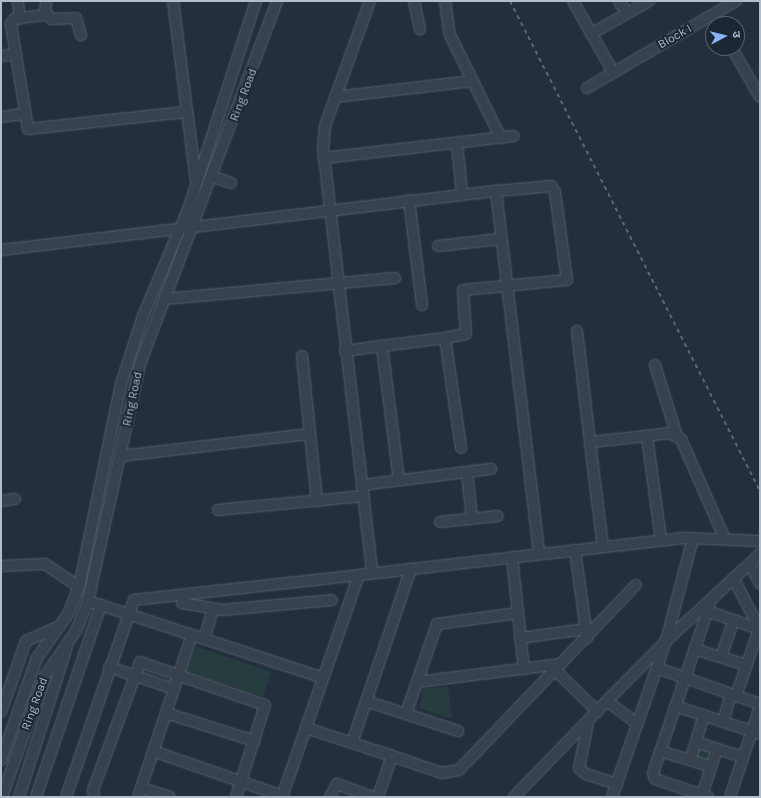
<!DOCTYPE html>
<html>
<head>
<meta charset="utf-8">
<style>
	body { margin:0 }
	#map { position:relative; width:761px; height:798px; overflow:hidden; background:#242f3e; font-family:Karla,"Noto Sans Devanagari",sans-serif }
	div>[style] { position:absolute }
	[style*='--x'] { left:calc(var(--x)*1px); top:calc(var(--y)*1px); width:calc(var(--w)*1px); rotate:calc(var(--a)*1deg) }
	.green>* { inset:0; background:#263c3f }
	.roads { filter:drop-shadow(0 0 1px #565f6c) drop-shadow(0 0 1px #565f6c) }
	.minor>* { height:10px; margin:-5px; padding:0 5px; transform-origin:5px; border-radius:5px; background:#38414e }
	.rail>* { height:2px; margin-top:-1px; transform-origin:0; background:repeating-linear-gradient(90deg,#5a6575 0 4px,transparent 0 8px) }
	span { translate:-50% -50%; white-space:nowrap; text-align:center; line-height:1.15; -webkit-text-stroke:4px #1d2633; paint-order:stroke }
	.street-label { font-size:12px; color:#b4bcc9 }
	.frame { position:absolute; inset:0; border:2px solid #b4bcc9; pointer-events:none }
	.north { position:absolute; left:705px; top:16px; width:40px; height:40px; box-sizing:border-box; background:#1d2633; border:1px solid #59626f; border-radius:50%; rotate:83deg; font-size:11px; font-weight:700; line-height:16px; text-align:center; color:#b4bcc9 }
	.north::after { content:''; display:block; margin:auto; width:14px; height:18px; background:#8ab4f8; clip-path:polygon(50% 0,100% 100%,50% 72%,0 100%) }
</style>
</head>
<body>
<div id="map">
	<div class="green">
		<i style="clip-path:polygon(195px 646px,271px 672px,263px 697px,187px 671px)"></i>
		<i style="clip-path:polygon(448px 687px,452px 719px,419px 708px,424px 688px)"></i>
		<i style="clip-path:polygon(698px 747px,712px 751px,709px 761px,695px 757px)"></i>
	</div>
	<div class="roads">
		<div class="minor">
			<i style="--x:18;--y:1;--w:18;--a:84"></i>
			<i style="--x:46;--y:1;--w:14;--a:94"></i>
			<i style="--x:45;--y:15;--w:31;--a:173"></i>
			<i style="--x:14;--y:19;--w:6;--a:121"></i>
			<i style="--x:11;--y:24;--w:106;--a:80.8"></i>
			<i style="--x:28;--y:129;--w:158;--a:-6.2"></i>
			<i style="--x:173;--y:1;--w:181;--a:82.7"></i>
			<i style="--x:370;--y:1;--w:133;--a:109.8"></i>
			<i style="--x:325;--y:126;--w:21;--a:95"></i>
			<i style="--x:323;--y:147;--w:429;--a:83.4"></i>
			<i style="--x:414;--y:1;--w:29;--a:78"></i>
			<i style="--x:445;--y:1;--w:34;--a:82"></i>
			<i style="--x:450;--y:35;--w:115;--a:63.7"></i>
			<i style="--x:573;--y:1;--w:81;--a:60.6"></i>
			<i style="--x:619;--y:1;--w:15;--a:58"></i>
			<i style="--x:47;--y:14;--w:6;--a:51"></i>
			<i style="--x:51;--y:19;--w:25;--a:-2"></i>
			<i style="--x:76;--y:18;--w:18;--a:74"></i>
			<i style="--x:591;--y:34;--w:67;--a:-29.6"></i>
			<i style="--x:732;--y:48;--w:56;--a:60.3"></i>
			<i style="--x:1;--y:56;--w:14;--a:-8"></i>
			<i style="--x:587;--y:88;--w:173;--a:-30.3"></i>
			<i style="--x:335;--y:97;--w:139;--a:-6.6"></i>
			<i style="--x:1;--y:117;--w:22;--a:-8"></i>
			<i style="--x:457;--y:143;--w:51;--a:84.4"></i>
			<i style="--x:324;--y:158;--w:191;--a:-6.6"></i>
			<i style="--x:213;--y:177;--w:19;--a:18"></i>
			<i style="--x:409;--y:200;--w:106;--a:82.9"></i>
			<i style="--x:438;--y:246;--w:63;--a:-6.3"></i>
			<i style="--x:1;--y:250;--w:499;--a:-6.8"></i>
			<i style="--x:496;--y:191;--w:366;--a:83.2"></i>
			<i style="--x:165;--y:299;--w:231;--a:-5.2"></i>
			<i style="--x:577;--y:331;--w:112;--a:83.3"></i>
			<i style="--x:445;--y:338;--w:21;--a:-11"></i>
			<i style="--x:466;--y:334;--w:44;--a:-93.9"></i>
			<i style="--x:463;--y:290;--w:104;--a:-5.5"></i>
			<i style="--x:567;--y:280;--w:89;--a:-97.8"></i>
			<i style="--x:555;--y:192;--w:7;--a:-124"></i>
			<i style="--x:551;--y:186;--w:55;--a:174.8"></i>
			<i style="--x:382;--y:346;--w:64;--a:-7.2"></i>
			<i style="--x:445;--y:338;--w:111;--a:81.7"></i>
			<i style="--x:345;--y:351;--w:37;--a:-8"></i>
			<i style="--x:382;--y:346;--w:135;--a:82.8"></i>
			<i style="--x:302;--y:356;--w:146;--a:84.1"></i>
			<i style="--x:655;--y:365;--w:71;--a:72.8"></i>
			<i style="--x:121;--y:456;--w:189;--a:-6.7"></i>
			<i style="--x:467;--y:472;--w:47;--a:83.9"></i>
			<i style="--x:362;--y:485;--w:130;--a:-7.1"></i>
			<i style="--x:1;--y:501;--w:14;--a:-8"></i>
			<i style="--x:218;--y:510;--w:146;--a:-5.5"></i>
			<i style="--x:440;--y:522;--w:58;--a:-5.9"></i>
			<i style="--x:661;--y:540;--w:105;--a:-97.7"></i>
			<i style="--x:647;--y:436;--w:22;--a:-8"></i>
			<i style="--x:669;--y:433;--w:13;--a:27"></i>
			<i style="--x:681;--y:439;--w:107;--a:66.3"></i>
			<i style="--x:603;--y:547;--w:106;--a:-97.1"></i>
			<i style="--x:590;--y:442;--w:57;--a:-6"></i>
			<i style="--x:575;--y:550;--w:89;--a:82.2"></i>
			<i style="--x:512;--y:557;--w:113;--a:83.9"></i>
			<i style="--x:750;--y:564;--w:22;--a:63"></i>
			<i style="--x:1;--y:566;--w:44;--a:-2.6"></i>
			<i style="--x:45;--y:564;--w:41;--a:34.1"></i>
			<i style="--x:734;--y:579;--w:57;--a:63"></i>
			<i style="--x:88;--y:601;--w:247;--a:18.1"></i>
			<i style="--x:182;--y:603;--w:42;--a:9.7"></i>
			<i style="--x:223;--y:610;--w:109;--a:-5.2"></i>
			<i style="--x:707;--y:611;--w:55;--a:19.1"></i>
			<i style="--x:759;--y:629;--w:71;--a:108.9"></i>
			<i style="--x:518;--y:613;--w:82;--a:172.3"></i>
			<i style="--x:437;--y:624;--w:61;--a:109"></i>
			<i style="--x:417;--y:682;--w:145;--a:-7.1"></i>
			<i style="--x:520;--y:638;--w:66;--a:-7.9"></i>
			<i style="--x:204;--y:639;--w:30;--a:-73"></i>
			<i style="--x:694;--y:649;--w:54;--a:17.1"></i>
			<i style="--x:721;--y:657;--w:39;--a:-71"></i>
			<i style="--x:109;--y:667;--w:69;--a:18.7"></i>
			<i style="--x:657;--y:668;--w:109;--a:19.3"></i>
			<i style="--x:555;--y:670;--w:59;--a:44.3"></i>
			<i style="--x:597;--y:711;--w:98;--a:-45.4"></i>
			<i style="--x:666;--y:641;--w:106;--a:-75.3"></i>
			<i style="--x:417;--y:682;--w:34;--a:109"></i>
			<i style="--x:406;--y:714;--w:55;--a:18.1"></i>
			<i style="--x:366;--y:701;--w:42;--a:18"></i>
			<i style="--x:607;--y:701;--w:38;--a:37"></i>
			<i style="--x:675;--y:706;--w:89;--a:18.2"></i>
			<i style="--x:1;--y:712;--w:75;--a:-70.6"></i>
			<i style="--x:26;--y:641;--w:35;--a:-24"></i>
			<i style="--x:166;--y:713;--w:93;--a:17.5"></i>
			<i style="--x:704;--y:715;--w:28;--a:107"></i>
			<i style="--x:696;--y:742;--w:22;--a:18"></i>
			<i style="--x:723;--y:722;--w:29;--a:-74"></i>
			<i style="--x:588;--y:723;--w:46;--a:101.3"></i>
			<i style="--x:579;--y:768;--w:9;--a:41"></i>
			<i style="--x:586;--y:774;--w:33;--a:18"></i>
			<i style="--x:306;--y:728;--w:90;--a:18"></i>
			<i style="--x:392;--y:756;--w:43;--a:108.9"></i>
			<i style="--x:696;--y:742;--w:19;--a:108"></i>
			<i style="--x:690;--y:760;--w:22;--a:18"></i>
			<i style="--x:352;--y:743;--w:184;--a:-71.3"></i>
			<i style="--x:153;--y:751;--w:137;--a:19.2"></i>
			<i style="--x:660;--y:751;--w:31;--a:17"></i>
			<i style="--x:392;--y:756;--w:53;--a:18.8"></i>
			<i style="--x:442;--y:773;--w:17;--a:-10"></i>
			<i style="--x:459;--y:770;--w:256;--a:-46.3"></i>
			<i style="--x:1;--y:760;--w:108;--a:-70.6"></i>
			<i style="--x:37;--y:658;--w:54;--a:-54.8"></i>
			<i style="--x:68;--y:614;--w:29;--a:-68"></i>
			<i style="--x:79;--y:587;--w:207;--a:-78.3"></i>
			<i style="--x:121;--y:384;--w:71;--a:-72.1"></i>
			<i style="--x:143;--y:316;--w:118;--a:-67.1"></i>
			<i style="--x:189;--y:207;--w:217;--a:-72"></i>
			<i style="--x:141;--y:788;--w:30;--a:17"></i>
			<i style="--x:702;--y:795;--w:48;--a:-71.9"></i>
			<i style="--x:717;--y:749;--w:27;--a:17"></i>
			<i style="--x:2;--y:797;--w:125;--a:-70.8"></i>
			<i style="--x:43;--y:679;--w:58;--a:-55.5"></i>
			<i style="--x:76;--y:631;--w:32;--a:-68"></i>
			<i style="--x:88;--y:601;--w:243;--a:-77.6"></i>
			<i style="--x:140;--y:364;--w:388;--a:-69.3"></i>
			<i style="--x:19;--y:797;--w:157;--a:-72.3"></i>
			<i style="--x:36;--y:797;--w:203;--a:-71.3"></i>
			<i style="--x:66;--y:797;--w:208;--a:-71"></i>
			<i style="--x:134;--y:600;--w:226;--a:-6.3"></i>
			<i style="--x:94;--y:797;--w:7;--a:-98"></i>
			<i style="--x:93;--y:790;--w:136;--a:-69.8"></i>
			<i style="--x:140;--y:662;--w:132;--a:19"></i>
			<i style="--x:265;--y:705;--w:96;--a:107.5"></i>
			<i style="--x:138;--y:797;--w:171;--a:-71.6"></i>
			<i style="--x:282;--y:797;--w:235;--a:-70.9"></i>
			<i style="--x:359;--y:575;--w:329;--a:-6.5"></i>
			<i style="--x:686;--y:538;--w:74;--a:2.3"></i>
			<i style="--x:330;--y:797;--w:15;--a:-62"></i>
			<i style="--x:337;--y:784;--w:38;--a:20"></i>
			<i style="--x:514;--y:797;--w:120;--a:-46"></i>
			<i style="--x:612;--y:797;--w:165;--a:-70.9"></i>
			<i style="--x:666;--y:641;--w:128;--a:-42.8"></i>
			<i style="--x:708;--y:797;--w:56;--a:-161.2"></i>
			<i style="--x:655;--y:779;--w:6;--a:-108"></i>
			<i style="--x:653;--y:773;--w:178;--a:-71.4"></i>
			<i style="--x:730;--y:797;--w:95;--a:-71.6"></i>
		</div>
	</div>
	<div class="rail">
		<i style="--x:510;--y:1;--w:550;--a:62.97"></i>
	</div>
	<div class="street-label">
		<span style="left:675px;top:37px;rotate:-30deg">Block I</span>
		<span style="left:244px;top:95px;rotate:-69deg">Ring Road</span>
		<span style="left:133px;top:399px;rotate:-78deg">Ring Road</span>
		<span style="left:35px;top:704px;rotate:-70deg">Ring Road</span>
	</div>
	<div class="frame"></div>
	<div class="north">उ</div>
</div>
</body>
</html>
